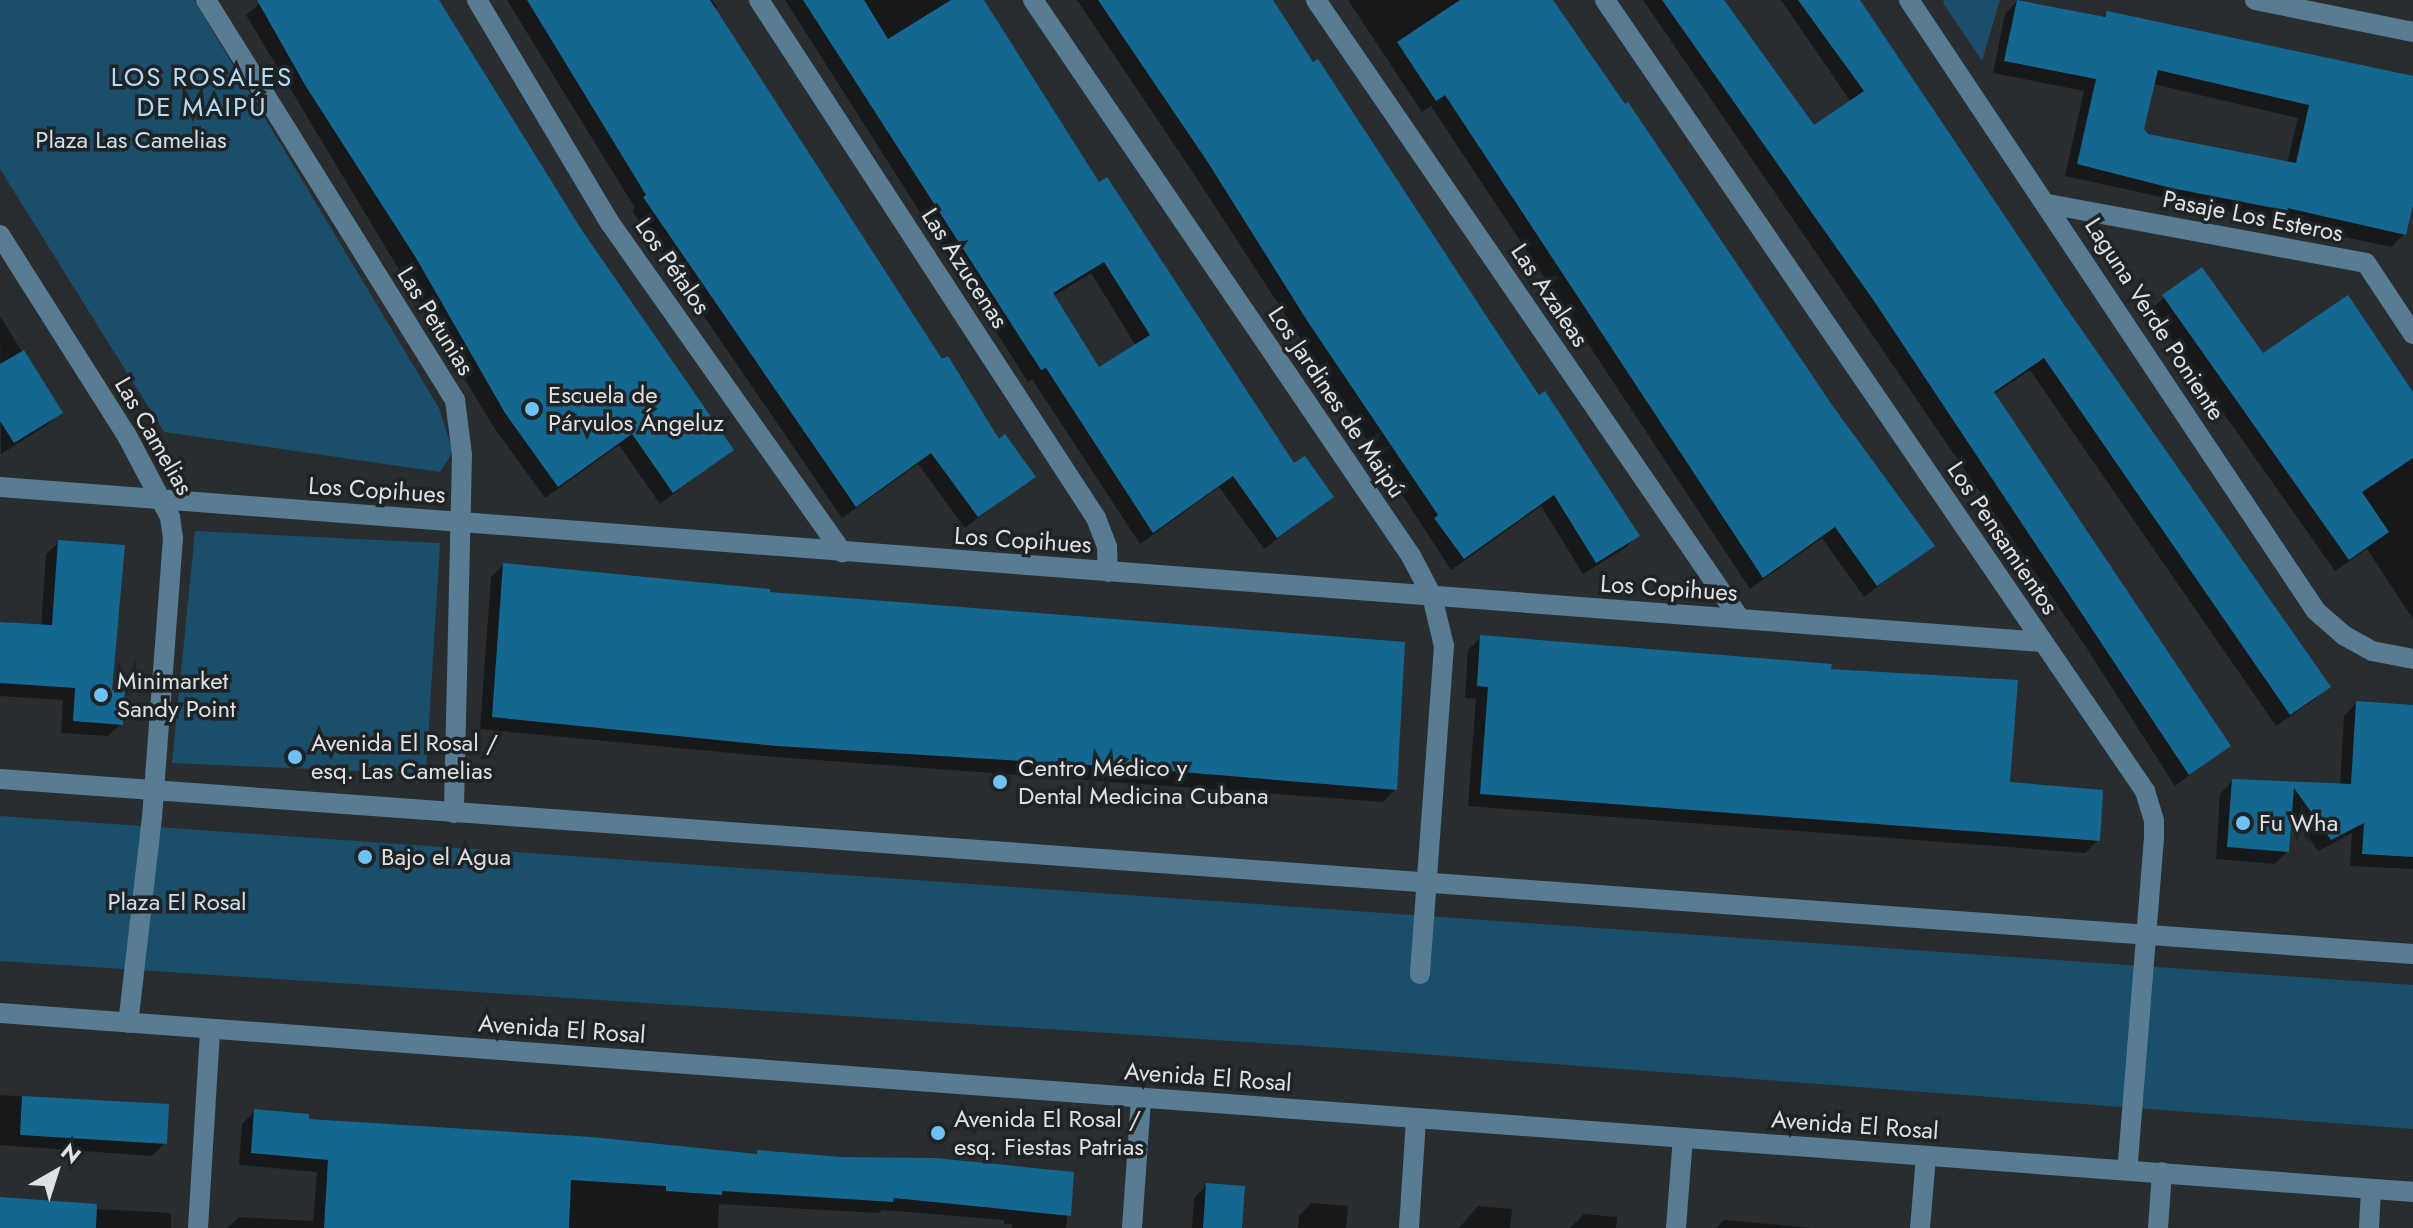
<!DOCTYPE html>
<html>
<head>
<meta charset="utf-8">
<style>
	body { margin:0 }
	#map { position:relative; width:2413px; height:1228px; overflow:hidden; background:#2a2d2f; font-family:Jost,sans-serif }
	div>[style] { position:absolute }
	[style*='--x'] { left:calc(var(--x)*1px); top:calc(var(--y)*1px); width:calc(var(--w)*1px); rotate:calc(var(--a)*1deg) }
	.green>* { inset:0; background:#1a4e6a }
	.shadow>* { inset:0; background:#0007 }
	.building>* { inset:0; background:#146790 }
	.minor>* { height:20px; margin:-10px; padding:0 10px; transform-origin:10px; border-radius:10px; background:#577c93 }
	.dots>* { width:22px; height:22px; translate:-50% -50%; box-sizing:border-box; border:4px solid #202325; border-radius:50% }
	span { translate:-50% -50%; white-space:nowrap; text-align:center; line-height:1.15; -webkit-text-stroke:7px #202325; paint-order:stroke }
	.park-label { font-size:24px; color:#cae0ee }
	.street-label { font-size:24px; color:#dfe1e3 }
	.poi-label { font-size:24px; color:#dfe1e3 }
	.left { translate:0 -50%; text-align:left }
	.neighbourhood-label { font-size:26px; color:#b1ddf9; letter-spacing:2px }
	.north { position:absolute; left:16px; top:1132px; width:80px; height:80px; -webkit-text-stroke:6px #202325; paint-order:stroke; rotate:39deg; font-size:22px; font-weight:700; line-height:32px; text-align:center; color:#dfe1e3 }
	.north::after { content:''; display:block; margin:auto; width:28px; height:36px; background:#dfe1e3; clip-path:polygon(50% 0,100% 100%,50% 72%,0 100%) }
</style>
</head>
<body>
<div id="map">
	<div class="green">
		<i style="clip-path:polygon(0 0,194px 0,439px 408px,453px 452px,440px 472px,164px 432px,0 169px)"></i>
		<i style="clip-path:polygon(1944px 0,2000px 0,1982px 61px,1943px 3px)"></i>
		<i style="clip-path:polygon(195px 531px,440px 543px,426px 774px,172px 763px)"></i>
		<i style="clip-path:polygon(0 816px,2413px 985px,2413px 1129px,1369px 1050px,0 961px)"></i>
	</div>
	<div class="shadow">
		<i style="clip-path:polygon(264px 0,437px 0,580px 230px,731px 450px,660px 504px,619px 445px,545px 498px,493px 426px,246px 15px)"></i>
		<i style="clip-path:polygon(507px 0,712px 0,717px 7px,714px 10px,942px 361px,999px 442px,1033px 476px,965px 528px,918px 464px,842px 518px,632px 211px,635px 208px)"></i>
		<i style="clip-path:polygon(evenodd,785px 0,984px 0,1098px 185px,1293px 466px,1332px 497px,1264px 549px,1219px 487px,1140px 544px,1032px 379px,1028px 382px,785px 0,1091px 273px,1136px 346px,1098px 370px,1052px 297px,1091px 273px)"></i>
		<i style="clip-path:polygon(1077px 0,1270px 0,1539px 397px,1638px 535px,1625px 548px,1583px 574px,1541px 506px,1451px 570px,1194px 174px)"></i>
		<i style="clip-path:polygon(1348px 0,1551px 0,1830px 406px,1932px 545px,1864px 597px,1822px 538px,1750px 589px,1431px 106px,1422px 112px)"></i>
		<i style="clip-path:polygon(1643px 0,1722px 0,1814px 128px,1851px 102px,1781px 0,1858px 0,2064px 307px,2328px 687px,2315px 699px,2276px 726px,2030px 370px,1994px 394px,2229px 746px,2175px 786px,2084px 644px)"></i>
		<i style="clip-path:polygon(evenodd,2017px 1px,2102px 18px,2107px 13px,2413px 79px,2413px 196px,2404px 234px,2391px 247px,2065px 176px,2084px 91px,1993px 73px,2005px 14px,2017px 1px,2153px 84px,2298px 118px,2287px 163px,2147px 135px,2142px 130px,2153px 84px)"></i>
		<i style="clip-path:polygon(2202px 270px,2262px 356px,2413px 395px,2413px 619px,2367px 549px,2335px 571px,2150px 309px)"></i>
		<i style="clip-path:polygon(0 316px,60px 413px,47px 425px,1px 454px)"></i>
		<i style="clip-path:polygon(59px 542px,121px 724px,108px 736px,61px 733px,63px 700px,0 696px,0 624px,41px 627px,46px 554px)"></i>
		<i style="clip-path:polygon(503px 565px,768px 593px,1395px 789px,1383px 802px,763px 756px,480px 729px,491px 577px)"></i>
		<i style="clip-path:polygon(1481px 637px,1829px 670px,2098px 840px,2085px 853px,1468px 806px,1476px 699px,1465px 698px,1468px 650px)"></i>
		<i style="clip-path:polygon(2356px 703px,2413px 707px,2413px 869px,2350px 866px,2352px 833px,2318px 851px,2291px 812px,2288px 851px,2275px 864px,2216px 859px,2220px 794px,2232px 781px,2340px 785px,2344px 716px)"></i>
		<i style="clip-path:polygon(0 1095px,167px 1106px,165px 1143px,152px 1156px,0 1145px)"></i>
		<i style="clip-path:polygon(255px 1111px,307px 1121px,754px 1156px,758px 1152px,1072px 1174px,1066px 1228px,1012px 1228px,1012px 1224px,1004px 1224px,1004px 1220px,882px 1210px,879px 1213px,719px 1204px,718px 1228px,227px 1228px,239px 1217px,313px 1221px,317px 1172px,239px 1165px,242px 1124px)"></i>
		<i style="clip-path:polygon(1207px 1185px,1240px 1228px,1192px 1228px,1194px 1198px)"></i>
		<i style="clip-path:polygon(0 1199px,42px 1206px,171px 1213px,171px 1228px,0 1228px)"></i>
		<i style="clip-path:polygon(1311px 1203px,1348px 1206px,1346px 1228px,1298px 1228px,1299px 1216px)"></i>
		<i style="clip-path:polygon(1478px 1206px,1512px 1209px,1510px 1228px,1459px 1228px)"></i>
		<i style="clip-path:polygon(1584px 1214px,1617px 1217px,1616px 1228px,1570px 1228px)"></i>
		<i style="clip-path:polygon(1724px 1220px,1812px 1228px,1716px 1228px)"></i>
	</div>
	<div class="building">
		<i style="clip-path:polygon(257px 0,439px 0,581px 229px,734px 450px,673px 493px,632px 434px,558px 487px,505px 413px,416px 258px,305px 85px)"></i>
		<i style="clip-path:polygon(527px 0,710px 0,942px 359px,948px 356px,999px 439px,1005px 434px,1036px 477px,978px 517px,931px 453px,856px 507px,643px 197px,646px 195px)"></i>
		<i style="clip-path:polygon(evenodd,803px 0,864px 0,888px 39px,951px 0,984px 0,1099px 182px,1107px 177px,1294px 463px,1305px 456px,1334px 497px,1277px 538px,1233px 476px,1153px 533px,1046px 368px,1041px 370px,803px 0,1104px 262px,1150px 335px,1099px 367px,1053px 293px,1104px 262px)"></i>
		<i style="clip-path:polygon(1098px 0,1273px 0,1313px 62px,1318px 59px,1485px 314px,1539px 395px,1545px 391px,1640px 536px,1596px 563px,1554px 495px,1464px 559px,1434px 518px,1438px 515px,1308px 322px,1207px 161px)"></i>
		<i style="clip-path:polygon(1460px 0,1553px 0,1625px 104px,1628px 102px,1832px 405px,1935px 546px,1877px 586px,1835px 527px,1763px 578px,1445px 95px,1436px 101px,1397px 42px)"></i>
		<i style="clip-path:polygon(1662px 0,1724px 0,1814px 125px,1864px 91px,1798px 0,1860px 0,2065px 306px,2331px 687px,2290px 715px,2044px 358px,1994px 392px,2231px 746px,2189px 775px,1874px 301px)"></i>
		<i style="clip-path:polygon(evenodd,2017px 0,2105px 17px,2107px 11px,2413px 76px,2413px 205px,2406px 235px,2287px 208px,2289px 211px,2171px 188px,2077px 164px,2096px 79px,2004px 61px,2017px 0,2158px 70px,2309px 105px,2296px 163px,2148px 134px,2144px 129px,2158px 70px)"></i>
		<i style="clip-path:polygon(2202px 267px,2263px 353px,2348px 295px,2413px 392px,2413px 458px,2362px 492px,2389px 532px,2349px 560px,2162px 295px)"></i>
		<i style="clip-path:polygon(24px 350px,63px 413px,14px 443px,0 421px,0 364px)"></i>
		<i style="clip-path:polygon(58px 540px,125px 545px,112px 690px,125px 691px,123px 725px,73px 721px,75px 688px,0 683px,0 622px,52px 625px)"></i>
		<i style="clip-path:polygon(503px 563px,770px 589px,770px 592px,1405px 642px,1397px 790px,1121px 767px,777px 746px,492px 717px)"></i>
		<i style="clip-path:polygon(1480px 635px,1832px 664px,1831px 669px,2018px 680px,2010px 782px,2103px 790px,2100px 841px,1480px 794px,1488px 687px,1477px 686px)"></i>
		<i style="clip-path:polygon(2356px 701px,2413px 705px,2413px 857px,2362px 854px,2364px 823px,2331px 840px,2294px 788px,2289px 852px,2227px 847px,2232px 779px,2351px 784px)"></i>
		<i style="clip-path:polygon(22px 1096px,169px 1104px,167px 1144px,20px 1135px)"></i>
		<i style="clip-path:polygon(254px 1109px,309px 1114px,309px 1119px,592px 1137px,757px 1154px,757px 1150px,841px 1157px,935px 1158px,1074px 1172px,1071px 1216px,894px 1198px,893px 1202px,722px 1191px,722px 1195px,666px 1191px,666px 1186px,571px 1180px,569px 1228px,324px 1228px,328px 1160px,251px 1153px)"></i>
		<i style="clip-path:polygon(1206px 1183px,1245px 1186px,1242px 1228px,1203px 1228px)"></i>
		<i style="clip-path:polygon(0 1197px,97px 1204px,96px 1228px,0 1228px)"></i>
	</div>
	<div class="minor">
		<i style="--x:206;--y:0;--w:471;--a:58.1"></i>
		<i style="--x:455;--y:400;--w:55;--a:82.7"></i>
		<i style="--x:462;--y:455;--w:358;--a:91.3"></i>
		<i style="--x:477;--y:0;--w:260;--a:59.2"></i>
		<i style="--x:610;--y:223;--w:403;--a:54.8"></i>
		<i style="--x:759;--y:0;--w:618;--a:56.95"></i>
		<i style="--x:1096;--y:518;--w:31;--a:69"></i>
		<i style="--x:1107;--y:547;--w:25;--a:88"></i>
		<i style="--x:1033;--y:0;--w:672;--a:55.79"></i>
		<i style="--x:1411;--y:556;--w:45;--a:62.3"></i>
		<i style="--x:1432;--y:596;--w:51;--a:76.5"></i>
		<i style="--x:1444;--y:646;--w:329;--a:94.2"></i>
		<i style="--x:1316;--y:0;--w:750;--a:55.59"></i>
		<i style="--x:1605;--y:0;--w:958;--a:55.68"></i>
		<i style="--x:2145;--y:791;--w:31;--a:73"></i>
		<i style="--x:2154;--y:821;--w:17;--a:90"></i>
		<i style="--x:2154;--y:838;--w:333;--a:94.6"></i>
		<i style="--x:1909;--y:0;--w:734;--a:56.33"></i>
		<i style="--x:2316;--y:611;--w:38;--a:41"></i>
		<i style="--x:2345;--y:636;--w:31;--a:29"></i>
		<i style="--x:2372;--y:651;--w:42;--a:11"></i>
		<i style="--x:2255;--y:0;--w:161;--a:11.4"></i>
		<i style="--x:2048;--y:204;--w:323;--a:10.5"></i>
		<i style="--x:2366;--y:263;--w:85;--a:56.5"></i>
		<i style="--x:0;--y:235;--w:236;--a:57.7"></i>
		<i style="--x:126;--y:434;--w:94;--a:62.1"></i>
		<i style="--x:170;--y:517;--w:21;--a:82"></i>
		<i style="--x:173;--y:538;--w:280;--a:94.3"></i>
		<i style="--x:152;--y:817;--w:207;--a:96.6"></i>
		<i style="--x:0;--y:487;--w:2049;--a:4.34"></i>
		<i style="--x:0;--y:779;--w:2419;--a:4.15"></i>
		<i style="--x:0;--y:1013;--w:2420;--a:4.24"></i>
		<i style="--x:198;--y:1228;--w:199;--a:-86.5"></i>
		<i style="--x:1132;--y:1228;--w:130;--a:-86"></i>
		<i style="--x:1409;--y:1228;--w:109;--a:-86.3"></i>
		<i style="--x:1676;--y:1228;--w:90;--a:-85.6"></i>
		<i style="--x:1920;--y:1228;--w:72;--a:-85.2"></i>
		<i style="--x:2158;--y:1228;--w:56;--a:-85.9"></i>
		<i style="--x:2369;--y:1228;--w:39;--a:-87"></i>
	</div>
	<div class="dots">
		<i style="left:532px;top:409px;background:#6ec2f3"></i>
		<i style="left:101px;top:695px;background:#6ec2f3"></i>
		<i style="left:295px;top:757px;background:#6ec2f3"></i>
		<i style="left:1000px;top:782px;background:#6ec2f3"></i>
		<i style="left:2243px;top:823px;background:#6ec2f3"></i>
		<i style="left:365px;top:857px;background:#6ec2f3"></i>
		<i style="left:938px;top:1133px;background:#6ec2f3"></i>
	</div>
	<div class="park-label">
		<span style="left:131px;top:140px">Plaza Las Camelias</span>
		<span style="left:177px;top:902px">Plaza El Rosal</span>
	</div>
	<div class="street-label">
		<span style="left:2253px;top:216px;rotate:11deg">Pasaje Los Esteros</span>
		<span style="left:673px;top:266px;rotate:55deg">Los Pétalos</span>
		<span style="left:965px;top:268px;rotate:57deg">Las Azucenas</span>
		<span style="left:1550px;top:295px;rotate:56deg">Las Azaleas</span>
		<span style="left:2155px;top:319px;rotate:57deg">Laguna Verde Poniente</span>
		<span style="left:436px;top:321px;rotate:58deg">Las Petunias</span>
		<span style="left:1337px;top:402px;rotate:56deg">Los Jardines de Maipú</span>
		<span style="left:154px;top:436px;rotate:60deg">Las Camelias</span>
		<span style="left:377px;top:490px;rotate:4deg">Los Copihues</span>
		<span style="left:2003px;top:538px;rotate:56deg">Los Pensamientos</span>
		<span style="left:1023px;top:540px;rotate:4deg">Los Copihues</span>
		<span style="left:1669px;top:588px;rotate:4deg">Los Copihues</span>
		<span style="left:562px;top:1029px;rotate:4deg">Avenida El Rosal</span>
		<span style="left:1208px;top:1077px;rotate:4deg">Avenida El Rosal</span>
		<span style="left:1855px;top:1125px;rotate:4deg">Avenida El Rosal</span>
	</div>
	<div class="poi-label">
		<span class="left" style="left:548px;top:409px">Escuela de<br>Párvulos Ángeluz</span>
		<span class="left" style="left:117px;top:695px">Minimarket<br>Sandy Point</span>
		<span class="left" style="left:311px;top:757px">Avenida El Rosal /<br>esq. Las Camelias</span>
		<span class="left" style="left:1018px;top:782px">Centro Médico y<br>Dental Medicina Cubana</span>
		<span class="left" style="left:2259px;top:823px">Fu Wha</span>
		<span class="left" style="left:381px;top:857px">Bajo el Agua</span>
		<span class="left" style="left:954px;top:1133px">Avenida El Rosal /<br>esq. Fiestas Patrias</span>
	</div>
	<div class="neighbourhood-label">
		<span style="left:202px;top:93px">LOS ROSALES<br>DE MAIPÚ</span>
	</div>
	<div class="north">N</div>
</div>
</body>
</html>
